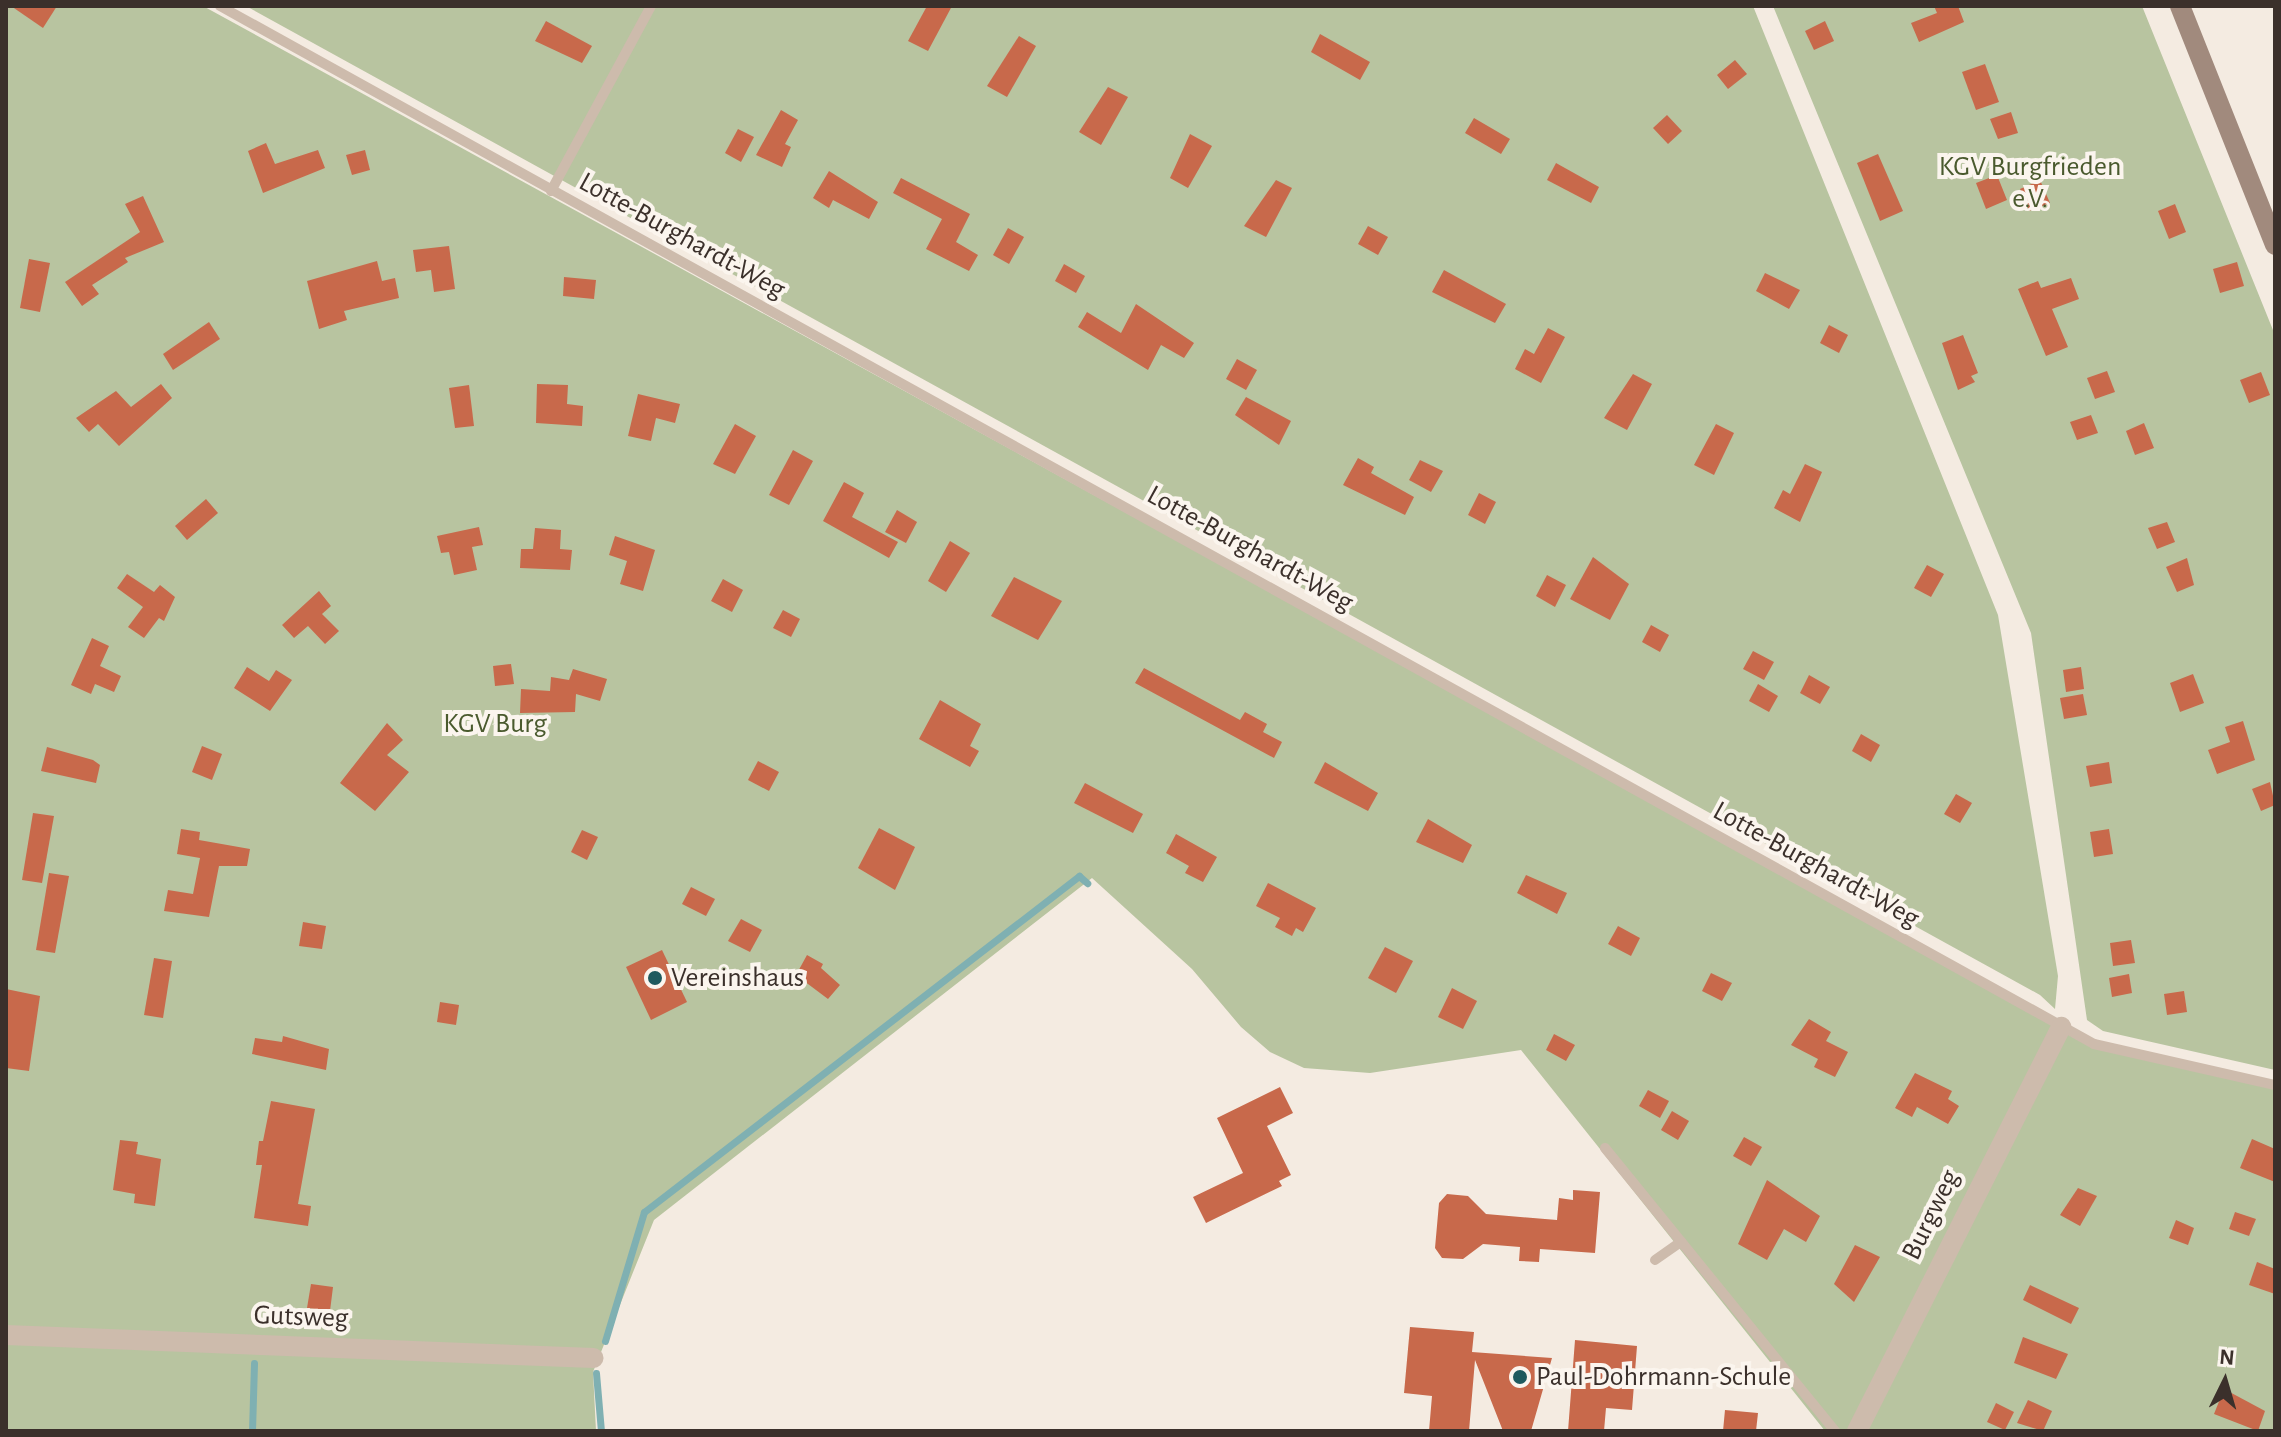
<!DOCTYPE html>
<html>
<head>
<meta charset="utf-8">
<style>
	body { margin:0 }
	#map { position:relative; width:2281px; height:1437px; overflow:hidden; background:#f4ebe1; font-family:"Alegreya Sans",sans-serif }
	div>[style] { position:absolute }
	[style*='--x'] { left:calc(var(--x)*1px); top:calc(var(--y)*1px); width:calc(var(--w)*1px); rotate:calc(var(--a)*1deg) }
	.green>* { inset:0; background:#b8c4a0 }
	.stream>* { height:7px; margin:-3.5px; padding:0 3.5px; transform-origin:3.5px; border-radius:3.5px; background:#7fb0b2 }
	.building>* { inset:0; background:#c8694b }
	.lane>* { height:10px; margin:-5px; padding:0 5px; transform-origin:5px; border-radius:5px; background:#cdbbac }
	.street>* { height:20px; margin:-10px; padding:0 10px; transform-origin:10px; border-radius:10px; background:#cdbbac }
	.secondary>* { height:20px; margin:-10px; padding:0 10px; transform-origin:10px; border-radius:10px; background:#a18a7d }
	.dots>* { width:22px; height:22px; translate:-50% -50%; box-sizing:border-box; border:4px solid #fbf5ee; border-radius:50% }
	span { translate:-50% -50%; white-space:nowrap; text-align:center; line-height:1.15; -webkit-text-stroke:8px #fbf5ee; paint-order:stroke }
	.park-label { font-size:28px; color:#4a5a2e }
	.street-label { font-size:28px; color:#3b302b }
	.poi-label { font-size:28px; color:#3b302b }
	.left { translate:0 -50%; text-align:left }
	.frame { position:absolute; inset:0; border:8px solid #3b302b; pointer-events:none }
	.north { position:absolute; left:2185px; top:1341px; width:80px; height:80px; -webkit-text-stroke:6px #fbf5ee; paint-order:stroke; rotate:5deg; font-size:22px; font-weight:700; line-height:32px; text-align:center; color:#3b302b }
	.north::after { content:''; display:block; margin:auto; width:28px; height:36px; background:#3b302b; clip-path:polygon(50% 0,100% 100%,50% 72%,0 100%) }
</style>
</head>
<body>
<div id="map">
	<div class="green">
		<i style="clip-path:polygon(6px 6px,203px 6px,2094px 1044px,2275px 1085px,2275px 1431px,1825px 1431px,1521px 1050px,1370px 1073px,1304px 1068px,1270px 1052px,1241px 1027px,1192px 969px,1092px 878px,654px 1220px,593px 1372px,596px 1431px,6px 1431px)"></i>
		<i style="clip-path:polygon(246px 6px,1753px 6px,1998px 615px,2058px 976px,2055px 1009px,2040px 995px)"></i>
		<i style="clip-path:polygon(1773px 6px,2142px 6px,2275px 335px,2275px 1070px,2103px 1031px,2087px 1020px,2031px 633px)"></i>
	</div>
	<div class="stream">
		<i style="--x:605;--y:1341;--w:135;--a:-73.2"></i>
		<i style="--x:644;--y:1212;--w:550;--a:-37.68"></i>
		<i style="--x:1079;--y:876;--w:11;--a:41"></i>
		<i style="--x:596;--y:1373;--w:58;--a:85.1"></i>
		<i style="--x:252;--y:1431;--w:68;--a:-88.3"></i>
	</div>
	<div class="building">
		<i style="clip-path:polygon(11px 6px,57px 6px,43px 28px)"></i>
		<i style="clip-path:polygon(927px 6px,952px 6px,928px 51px,908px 41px)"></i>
		<i style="clip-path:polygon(1934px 6px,1958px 6px,1964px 22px,1919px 42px,1911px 23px,1937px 13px)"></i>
		<i style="clip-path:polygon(546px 21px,592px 46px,582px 63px,535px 41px)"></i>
		<i style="clip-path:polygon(1825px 21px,1834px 41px,1814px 50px,1805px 31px)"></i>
		<i style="clip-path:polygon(1320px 34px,1370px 62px,1360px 80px,1311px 52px)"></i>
		<i style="clip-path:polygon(1019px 36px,1036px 46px,1007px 97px,987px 86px)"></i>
		<i style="clip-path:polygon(1735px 60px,1747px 74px,1728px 89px,1717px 75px)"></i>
		<i style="clip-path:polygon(1985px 64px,1999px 102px,1976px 110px,1962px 72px)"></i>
		<i style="clip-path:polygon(1108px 87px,1128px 97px,1101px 145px,1079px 132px)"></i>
		<i style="clip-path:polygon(781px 110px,798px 120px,785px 144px,791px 147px,782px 167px,756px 155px)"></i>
		<i style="clip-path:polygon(2011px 112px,2018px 133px,1998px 139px,1990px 119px)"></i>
		<i style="clip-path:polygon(1667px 115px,1682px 131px,1668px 144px,1653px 128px)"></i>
		<i style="clip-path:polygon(1474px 118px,1510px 139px,1501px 154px,1465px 133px)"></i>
		<i style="clip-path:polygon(738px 129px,754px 137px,741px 162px,725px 153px)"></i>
		<i style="clip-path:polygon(1190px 134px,1212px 146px,1188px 188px,1170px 178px)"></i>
		<i style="clip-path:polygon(266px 143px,275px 164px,318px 150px,325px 168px,263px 193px,248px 151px)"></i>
		<i style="clip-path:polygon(365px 150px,370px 170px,352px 175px,346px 155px)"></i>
		<i style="clip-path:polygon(1878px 154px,1903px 211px,1880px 221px,1857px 163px)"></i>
		<i style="clip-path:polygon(1556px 163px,1599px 187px,1591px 203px,1547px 180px)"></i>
		<i style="clip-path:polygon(829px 171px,878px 202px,869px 219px,833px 200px,829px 208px,813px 198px)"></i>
		<i style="clip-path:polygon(1997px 175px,2007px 200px,1986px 209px,1976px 183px)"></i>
		<i style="clip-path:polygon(901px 178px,970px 214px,956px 242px,978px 255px,969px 271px,926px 249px,942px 219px,893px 193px)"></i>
		<i style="clip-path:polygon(1276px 180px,1292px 188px,1266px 237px,1244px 226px)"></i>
		<i style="clip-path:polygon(2040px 180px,2050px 203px,2029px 211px,2020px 189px)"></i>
		<i style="clip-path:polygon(143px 196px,164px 242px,125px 258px,128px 262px,92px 285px,99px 294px,82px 306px,65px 282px,140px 232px,125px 204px)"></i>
		<i style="clip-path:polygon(2175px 204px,2186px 232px,2169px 239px,2158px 211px)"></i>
		<i style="clip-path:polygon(1368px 226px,1388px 237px,1378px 255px,1358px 244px)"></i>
		<i style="clip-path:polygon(1008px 228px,1024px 237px,1009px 264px,993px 255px)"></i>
		<i style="clip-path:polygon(449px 246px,455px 289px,434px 292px,431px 270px,416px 272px,413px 250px)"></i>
		<i style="clip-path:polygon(29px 259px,50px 263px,40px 312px,20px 308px)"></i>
		<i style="clip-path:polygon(377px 261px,382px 281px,395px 278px,399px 298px,344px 311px,347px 320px,319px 329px,307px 281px)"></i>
		<i style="clip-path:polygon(2237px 262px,2244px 286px,2220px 293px,2213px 269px)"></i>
		<i style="clip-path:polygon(1064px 264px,1085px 276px,1076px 293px,1055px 281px)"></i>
		<i style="clip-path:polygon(1444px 270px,1506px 304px,1495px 323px,1432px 292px)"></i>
		<i style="clip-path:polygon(1765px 273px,1800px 290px,1789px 309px,1756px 291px)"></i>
		<i style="clip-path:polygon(564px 277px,596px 280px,594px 299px,563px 296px)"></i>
		<i style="clip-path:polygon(2071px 278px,2079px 299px,2052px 309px,2068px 347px,2046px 356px,2018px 289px,2038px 281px,2041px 288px)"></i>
		<i style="clip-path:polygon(1136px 304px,1194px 343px,1184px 358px,1161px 345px,1148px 370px,1078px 327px,1087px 312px,1121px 333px)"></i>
		<i style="clip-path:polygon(209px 322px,220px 339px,173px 370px,163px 354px)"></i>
		<i style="clip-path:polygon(1829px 325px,1848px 335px,1839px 353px,1820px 343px)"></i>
		<i style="clip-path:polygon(1548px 328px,1565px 337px,1541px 383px,1515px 369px,1525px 349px,1534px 354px)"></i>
		<i style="clip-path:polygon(1963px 335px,1978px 373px,1971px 376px,1975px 382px,1958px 390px,1942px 343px)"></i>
		<i style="clip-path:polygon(1237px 359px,1257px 370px,1246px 390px,1226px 379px)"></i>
		<i style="clip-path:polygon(2107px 371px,2115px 392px,2095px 399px,2087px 378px)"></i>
		<i style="clip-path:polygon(2261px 372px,2270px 395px,2249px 403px,2240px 380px)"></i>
		<i style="clip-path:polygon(1633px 374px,1652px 384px,1627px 430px,1604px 418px)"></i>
		<i style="clip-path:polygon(161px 384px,172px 398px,119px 446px,98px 424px,89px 432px,76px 418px,116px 391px,131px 407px)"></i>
		<i style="clip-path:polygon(537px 384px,568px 385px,567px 404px,583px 406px,582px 426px,536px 423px)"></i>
		<i style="clip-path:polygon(469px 385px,474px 426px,455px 428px,449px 388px)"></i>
		<i style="clip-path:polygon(638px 394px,680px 404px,675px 423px,656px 418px,651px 441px,628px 436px)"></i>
		<i style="clip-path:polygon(1246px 397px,1291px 421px,1279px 445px,1235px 415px)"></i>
		<i style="clip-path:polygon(2091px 415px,2098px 433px,2077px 440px,2070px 422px)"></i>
		<i style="clip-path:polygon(2144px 423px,2154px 448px,2135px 455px,2126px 431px)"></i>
		<i style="clip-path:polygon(735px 424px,756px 436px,735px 474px,713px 464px)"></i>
		<i style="clip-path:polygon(1716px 424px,1734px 433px,1714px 475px,1694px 465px)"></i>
		<i style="clip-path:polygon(793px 450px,813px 461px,789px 505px,769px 495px)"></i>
		<i style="clip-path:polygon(1358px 458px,1374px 467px,1371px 473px,1414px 497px,1405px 515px,1343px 485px)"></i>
		<i style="clip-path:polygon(1420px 460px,1443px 471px,1431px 492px,1409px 480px)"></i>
		<i style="clip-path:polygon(1805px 464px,1822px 472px,1800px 522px,1774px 508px,1783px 490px,1790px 494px)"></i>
		<i style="clip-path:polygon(844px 482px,864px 493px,852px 517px,898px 542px,889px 558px,823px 521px)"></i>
		<i style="clip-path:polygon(1479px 493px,1496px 502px,1485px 524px,1468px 515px)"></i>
		<i style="clip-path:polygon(206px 499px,218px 513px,187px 540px,175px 526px)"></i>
		<i style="clip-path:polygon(897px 510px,917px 522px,906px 543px,885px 532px)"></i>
		<i style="clip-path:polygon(2167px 522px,2175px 542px,2157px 549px,2148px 528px)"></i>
		<i style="clip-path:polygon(479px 527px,483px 545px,472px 547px,477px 570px,454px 575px,449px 552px,441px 553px,437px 536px)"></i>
		<i style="clip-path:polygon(535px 528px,561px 530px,560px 549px,572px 550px,570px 570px,520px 568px,521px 549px,533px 549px)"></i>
		<i style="clip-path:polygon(615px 536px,655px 550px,643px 591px,620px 584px,627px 561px,609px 555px)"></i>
		<i style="clip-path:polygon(950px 541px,970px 553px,946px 592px,928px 581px)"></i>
		<i style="clip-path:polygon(1593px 557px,1629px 584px,1610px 620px,1570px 599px)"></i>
		<i style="clip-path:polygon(2187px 558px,2194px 585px,2177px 592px,2166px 567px)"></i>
		<i style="clip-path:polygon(1927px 565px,1944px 574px,1931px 597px,1914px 588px)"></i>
		<i style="clip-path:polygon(127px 574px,154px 592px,160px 585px,175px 597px,164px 621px,159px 618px,144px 638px,128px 627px,143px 607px,117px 588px)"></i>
		<i style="clip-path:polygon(1547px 575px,1566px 585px,1555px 607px,1536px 596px)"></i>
		<i style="clip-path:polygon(1014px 577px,1062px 601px,1038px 640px,991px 616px)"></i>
		<i style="clip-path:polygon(723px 579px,743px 590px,732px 612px,711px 601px)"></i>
		<i style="clip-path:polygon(319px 591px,331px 606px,322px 614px,339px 631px,325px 644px,308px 626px,294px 638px,282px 625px)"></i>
		<i style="clip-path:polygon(783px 610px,800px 619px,791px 637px,773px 628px)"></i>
		<i style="clip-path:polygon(1651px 625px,1669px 635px,1660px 652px,1642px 642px)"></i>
		<i style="clip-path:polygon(92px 638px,109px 646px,100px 666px,121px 676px,114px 692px,95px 684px,91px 694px,71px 685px)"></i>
		<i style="clip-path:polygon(1753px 651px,1774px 662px,1764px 680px,1743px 669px)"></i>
		<i style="clip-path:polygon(511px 664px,514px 684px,495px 686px,493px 666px)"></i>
		<i style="clip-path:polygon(247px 667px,269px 681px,276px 670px,292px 680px,270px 711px,234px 688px)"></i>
		<i style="clip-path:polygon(2081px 667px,2084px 689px,2066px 692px,2063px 670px)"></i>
		<i style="clip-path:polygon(1144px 668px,1240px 720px,1245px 712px,1267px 724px,1263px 732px,1282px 742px,1274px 758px,1135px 683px)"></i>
		<i style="clip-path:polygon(573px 669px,607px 679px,600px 701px,576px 694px,575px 712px,520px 713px,521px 689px,550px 691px,551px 677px,569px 680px)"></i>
		<i style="clip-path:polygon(2193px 674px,2204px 703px,2180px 712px,2170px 683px)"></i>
		<i style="clip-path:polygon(1809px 675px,1830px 687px,1820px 704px,1800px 693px)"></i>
		<i style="clip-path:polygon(1758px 684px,1778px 696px,1769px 712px,1749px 701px)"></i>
		<i style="clip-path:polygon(2083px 694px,2087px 715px,2064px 719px,2060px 698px)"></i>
		<i style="clip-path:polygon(940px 700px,981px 724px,970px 746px,979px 751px,970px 767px,919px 739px)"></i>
		<i style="clip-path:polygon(2243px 721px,2255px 760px,2217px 774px,2208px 750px,2230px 742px,2225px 727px)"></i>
		<i style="clip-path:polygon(387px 723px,403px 740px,387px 755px,409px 772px,375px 811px,340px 783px)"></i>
		<i style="clip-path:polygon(1861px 734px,1880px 745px,1871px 762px,1852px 751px)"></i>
		<i style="clip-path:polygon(202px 746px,222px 754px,212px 780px,192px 772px)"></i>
		<i style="clip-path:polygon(47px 747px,93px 760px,100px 765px,96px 783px,41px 771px)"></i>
		<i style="clip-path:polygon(758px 761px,779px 772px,769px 791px,748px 780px)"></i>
		<i style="clip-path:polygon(1325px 762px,1378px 793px,1368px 811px,1314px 783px)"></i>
		<i style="clip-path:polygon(2109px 762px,2112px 783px,2090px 787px,2086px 766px)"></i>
		<i style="clip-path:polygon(2270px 782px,2275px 805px,2261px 811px,2252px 789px)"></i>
		<i style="clip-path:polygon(1085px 783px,1143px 814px,1133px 833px,1074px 803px)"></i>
		<i style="clip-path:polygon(1956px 794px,1972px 803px,1960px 823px,1944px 814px)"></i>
		<i style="clip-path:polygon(33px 813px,54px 816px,42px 883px,22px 880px)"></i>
		<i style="clip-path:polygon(1428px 819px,1472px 845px,1463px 863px,1416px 842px)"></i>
		<i style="clip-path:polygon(879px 828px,915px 847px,895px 890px,858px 868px)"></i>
		<i style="clip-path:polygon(181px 829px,200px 832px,199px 840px,250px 849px,247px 866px,219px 866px,209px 917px,164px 911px,168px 890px,193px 894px,200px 858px,177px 854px)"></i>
		<i style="clip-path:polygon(2109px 829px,2113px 854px,2094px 857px,2090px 832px)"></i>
		<i style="clip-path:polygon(582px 830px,598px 837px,587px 860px,571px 852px)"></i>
		<i style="clip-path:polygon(1176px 834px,1217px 857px,1203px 882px,1185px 873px,1189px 866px,1166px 853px)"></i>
		<i style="clip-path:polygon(49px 873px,69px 876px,55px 953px,36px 950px)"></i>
		<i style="clip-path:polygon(1526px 875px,1567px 893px,1557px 914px,1517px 893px)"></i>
		<i style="clip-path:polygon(1268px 883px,1316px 908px,1303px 932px,1296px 928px,1292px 936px,1275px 927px,1280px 918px,1256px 906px)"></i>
		<i style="clip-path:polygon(691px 887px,715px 899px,706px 916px,682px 904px)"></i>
		<i style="clip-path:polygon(741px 919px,762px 930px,750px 952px,728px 941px)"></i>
		<i style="clip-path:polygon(303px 922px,326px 926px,322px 949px,299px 946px)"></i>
		<i style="clip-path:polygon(1618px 926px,1640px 938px,1631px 956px,1608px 944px)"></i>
		<i style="clip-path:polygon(2131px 940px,2135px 963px,2113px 966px,2110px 943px)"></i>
		<i style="clip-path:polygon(1385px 947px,1413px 961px,1396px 993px,1368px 978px)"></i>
		<i style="clip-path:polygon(662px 950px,687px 1002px,651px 1020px,626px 967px)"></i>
		<i style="clip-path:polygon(807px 955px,823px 964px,821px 968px,840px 985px,828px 999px,796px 975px)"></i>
		<i style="clip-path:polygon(154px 958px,172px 961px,163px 1018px,144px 1015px)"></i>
		<i style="clip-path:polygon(1711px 973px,1732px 983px,1722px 1001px,1702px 991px)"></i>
		<i style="clip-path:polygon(2129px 974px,2132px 993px,2112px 997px,2109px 978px)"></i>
		<i style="clip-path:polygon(1452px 988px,1477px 1001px,1463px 1029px,1438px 1017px)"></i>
		<i style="clip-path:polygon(6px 989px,40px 996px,29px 1071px,6px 1068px)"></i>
		<i style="clip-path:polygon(2184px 991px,2187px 1012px,2167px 1015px,2164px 994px)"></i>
		<i style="clip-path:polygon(440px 1002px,459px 1005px,456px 1025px,437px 1022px)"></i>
		<i style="clip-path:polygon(1809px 1019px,1831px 1032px,1826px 1041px,1848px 1052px,1835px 1077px,1814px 1067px,1818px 1059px,1791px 1045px)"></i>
		<i style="clip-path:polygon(1554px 1034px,1575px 1045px,1566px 1061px,1546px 1050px)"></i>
		<i style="clip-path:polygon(283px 1036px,329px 1049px,326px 1070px,252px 1054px,255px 1038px,282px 1042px)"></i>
		<i style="clip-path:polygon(1915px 1073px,1952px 1091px,1948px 1099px,1959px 1106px,1948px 1124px,1917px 1107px,1912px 1117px,1895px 1108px)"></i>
		<i style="clip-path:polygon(1280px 1087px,1293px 1113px,1267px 1126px,1291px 1175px,1279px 1181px,1282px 1186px,1206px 1223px,1193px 1197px,1243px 1173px,1217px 1118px)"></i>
		<i style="clip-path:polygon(1648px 1090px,1669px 1101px,1660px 1118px,1639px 1106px)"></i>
		<i style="clip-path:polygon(271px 1101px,315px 1109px,298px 1204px,311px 1206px,308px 1226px,254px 1218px,262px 1165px,256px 1165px,259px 1141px,263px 1141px)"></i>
		<i style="clip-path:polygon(1672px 1111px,1689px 1121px,1678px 1140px,1661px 1130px)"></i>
		<i style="clip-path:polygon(1744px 1137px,1762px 1147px,1751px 1166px,1733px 1156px)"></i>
		<i style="clip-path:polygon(2252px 1139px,2275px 1149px,2275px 1182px,2240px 1168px)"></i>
		<i style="clip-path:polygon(120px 1140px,138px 1142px,136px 1154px,161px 1159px,155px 1206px,134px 1203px,135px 1194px,113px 1190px)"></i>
		<i style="clip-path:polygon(1767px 1180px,1820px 1216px,1806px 1242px,1784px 1229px,1767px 1260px,1738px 1244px)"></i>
		<i style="clip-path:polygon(2078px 1188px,2097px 1196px,2080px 1226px,2060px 1215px)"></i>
		<i style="clip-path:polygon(1573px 1190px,1600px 1192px,1595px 1253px,1540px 1249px,1539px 1262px,1519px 1261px,1520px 1247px,1483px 1244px,1463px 1259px,1442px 1258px,1435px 1248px,1439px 1203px,1447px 1194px,1468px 1196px,1486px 1214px,1557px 1220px,1559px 1198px,1573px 1200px)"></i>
		<i style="clip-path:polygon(2235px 1212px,2256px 1219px,2249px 1236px,2229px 1229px)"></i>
		<i style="clip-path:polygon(2176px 1220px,2194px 1228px,2188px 1245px,2169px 1238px)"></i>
		<i style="clip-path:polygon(1855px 1245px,1880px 1257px,1854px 1302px,1834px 1284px)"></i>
		<i style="clip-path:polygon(2257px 1262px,2275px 1269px,2275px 1294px,2249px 1285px)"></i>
		<i style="clip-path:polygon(311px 1284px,333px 1287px,330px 1311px,307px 1308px)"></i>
		<i style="clip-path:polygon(2030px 1285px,2079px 1308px,2071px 1324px,2023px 1300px)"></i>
		<i style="clip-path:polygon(1410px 1327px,1474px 1332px,1472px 1352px,1552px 1358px,1531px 1431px,1503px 1431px,1475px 1360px,1469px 1431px,1429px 1431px,1432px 1396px,1404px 1393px)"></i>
		<i style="clip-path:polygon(2023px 1337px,2068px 1354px,2056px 1379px,2014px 1363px)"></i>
		<i style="clip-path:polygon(1575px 1340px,1637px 1346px,1632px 1410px,1606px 1408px,1604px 1431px,1568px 1431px)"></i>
		<i style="clip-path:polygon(2224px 1389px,2265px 1411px,2258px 1431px,2214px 1414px)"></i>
		<i style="clip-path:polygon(2028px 1400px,2052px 1411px,2043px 1431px,2017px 1423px)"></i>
		<i style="clip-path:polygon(1996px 1403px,2014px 1412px,2005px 1430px,1987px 1422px)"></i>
		<i style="clip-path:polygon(1725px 1410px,1758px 1413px,1756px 1431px,1723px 1431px)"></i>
	</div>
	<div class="lane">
		<i style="--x:220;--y:6;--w:2142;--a:28.98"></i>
		<i style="--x:2094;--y:1044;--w:186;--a:12.8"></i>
		<i style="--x:551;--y:191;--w:210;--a:-61.6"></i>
		<i style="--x:1605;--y:1148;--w:365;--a:50.9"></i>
		<i style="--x:1655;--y:1260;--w:32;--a:-35"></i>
	</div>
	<div class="street">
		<i style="--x:6;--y:1335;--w:588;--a:2.24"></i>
		<i style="--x:1857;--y:1431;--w:453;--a:-63.2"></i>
	</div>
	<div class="secondary">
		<i style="--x:2180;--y:6;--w:257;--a:68.3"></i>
	</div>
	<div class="dots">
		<i style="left:655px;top:978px;background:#1f5a5e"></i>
		<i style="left:1520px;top:1377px;background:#1f5a5e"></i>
	</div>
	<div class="park-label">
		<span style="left:2030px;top:183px">KGV Burgfrieden<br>e.V.</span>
		<span style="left:495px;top:724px">KGV Burg</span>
	</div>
	<div class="street-label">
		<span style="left:682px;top:236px;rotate:29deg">Lotte-Burghardt-Weg</span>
		<span style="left:1250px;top:549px;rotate:29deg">Lotte-Burghardt-Weg</span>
		<span style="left:1816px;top:865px;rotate:29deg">Lotte-Burghardt-Weg</span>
		<span style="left:1931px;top:1215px;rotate:-64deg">Burgweg</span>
		<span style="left:301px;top:1317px;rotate:2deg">Gutsweg</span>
	</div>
	<div class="poi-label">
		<span class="left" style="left:671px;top:978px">Vereinshaus</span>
		<span class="left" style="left:1536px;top:1377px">Paul-Dohrmann-Schule</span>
	</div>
	<div class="frame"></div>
	<div class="north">N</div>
</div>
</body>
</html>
